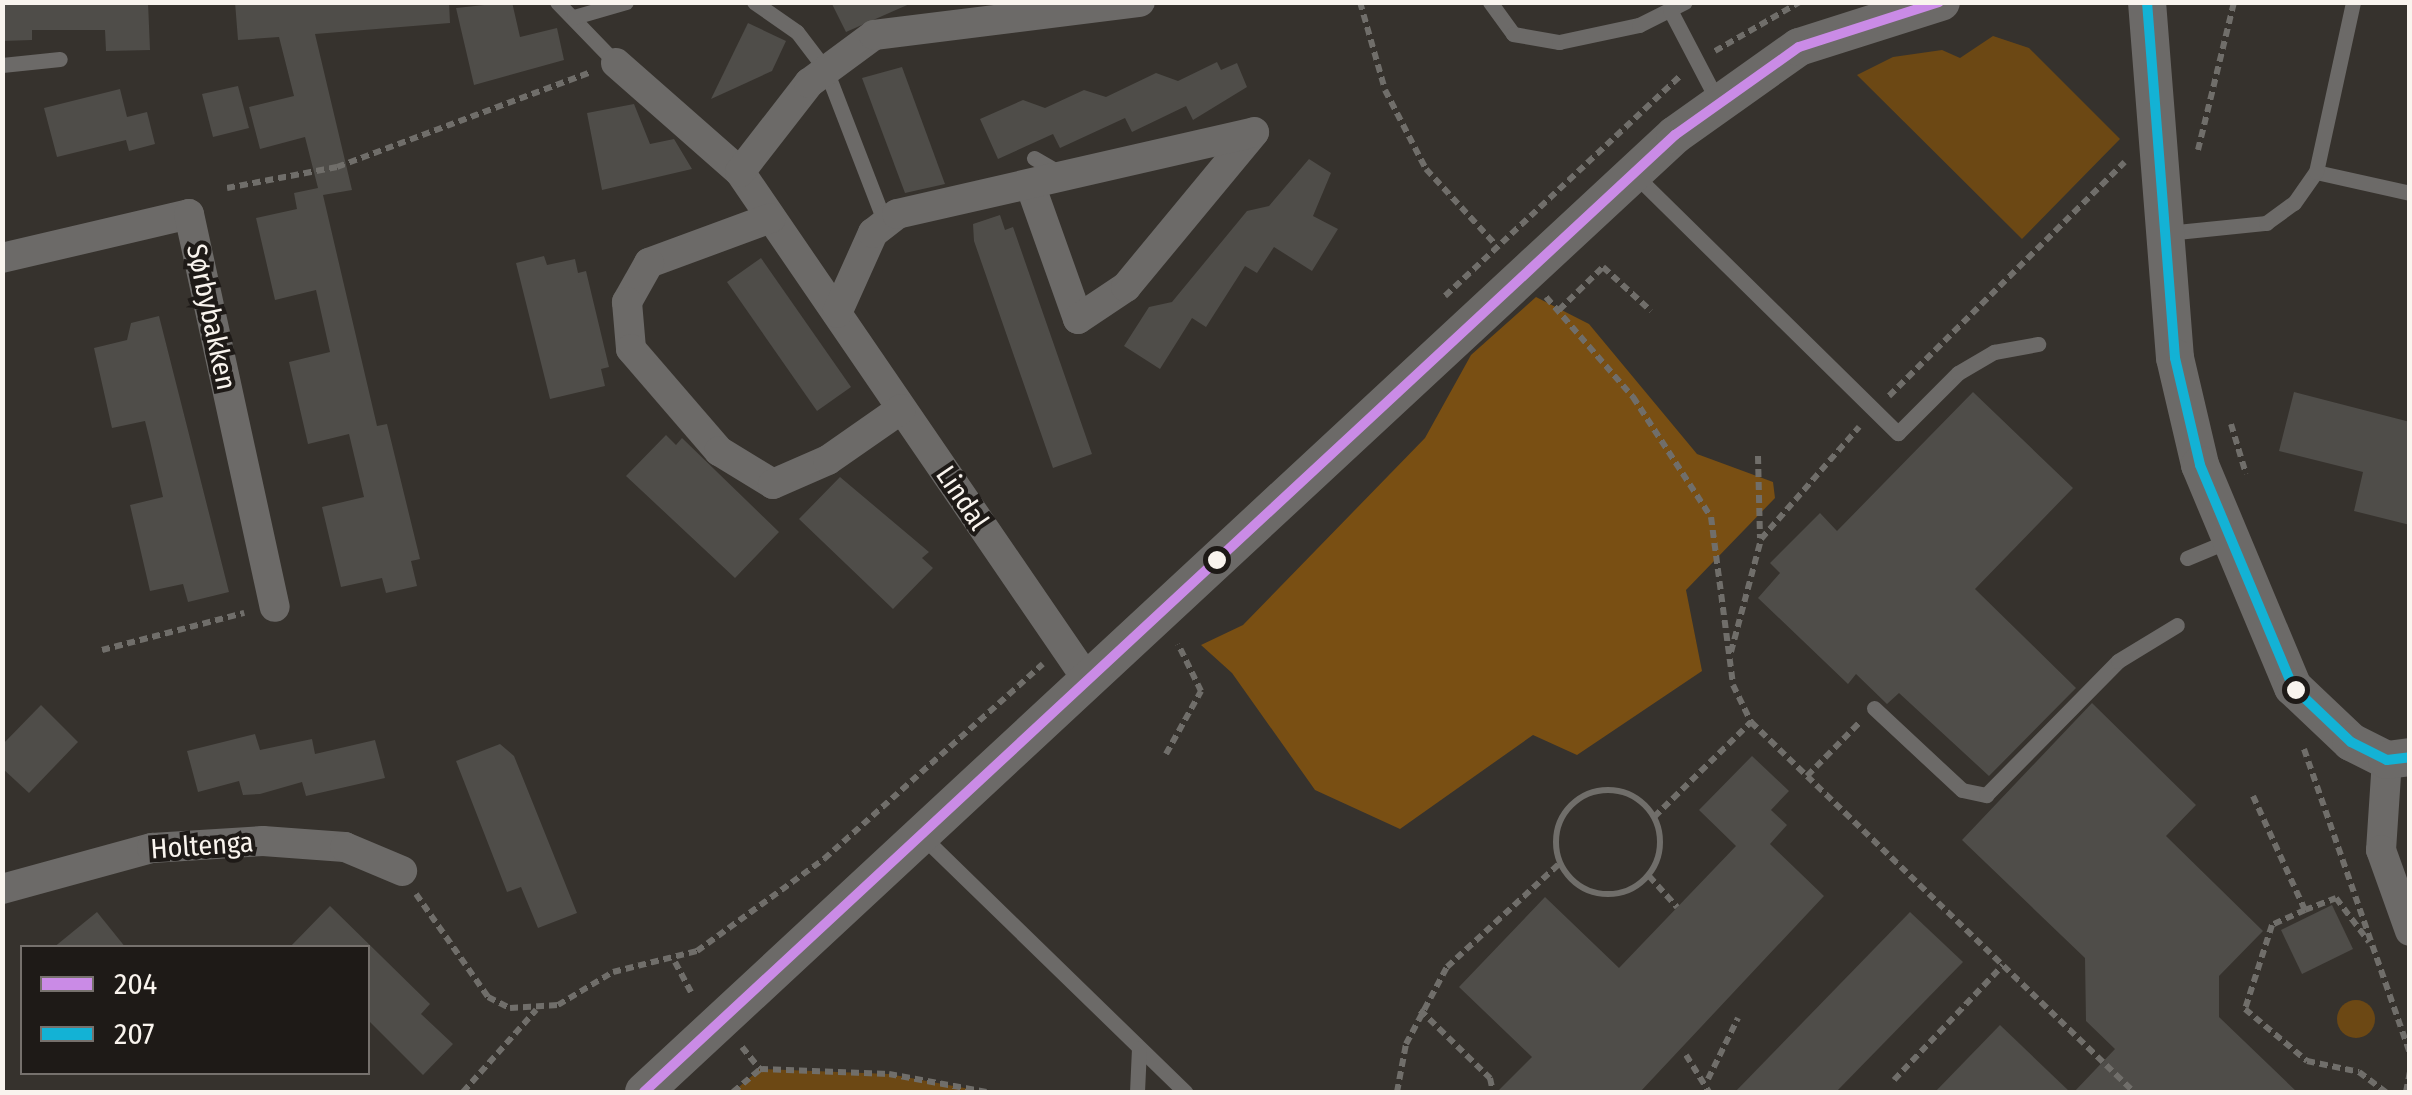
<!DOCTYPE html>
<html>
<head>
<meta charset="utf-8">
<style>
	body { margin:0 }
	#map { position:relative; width:2412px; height:1095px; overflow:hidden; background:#36322d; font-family:"Fira Sans Condensed",sans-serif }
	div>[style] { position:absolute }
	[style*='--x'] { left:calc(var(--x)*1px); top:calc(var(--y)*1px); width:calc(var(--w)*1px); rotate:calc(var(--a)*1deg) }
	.green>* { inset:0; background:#6c4814 }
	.round { border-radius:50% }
	.forest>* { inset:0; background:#794f13 }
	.building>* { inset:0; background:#4f4d49 }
	.path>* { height:6px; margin-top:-3px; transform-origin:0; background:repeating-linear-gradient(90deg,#706e6a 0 8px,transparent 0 13px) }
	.path>.ring { margin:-3px; padding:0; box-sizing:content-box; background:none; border:6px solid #706e6a; border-radius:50% }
	.service>* { height:15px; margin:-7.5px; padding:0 7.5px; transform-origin:7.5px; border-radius:7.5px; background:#6c6a68 }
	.minor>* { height:30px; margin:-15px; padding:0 15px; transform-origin:15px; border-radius:15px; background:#6c6a68 }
	.tertiary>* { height:38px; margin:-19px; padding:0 19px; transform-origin:19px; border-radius:19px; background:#6c6a68 }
	.bus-1>* { height:10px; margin:-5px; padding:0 5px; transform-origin:5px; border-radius:5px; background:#ca8be6 }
	.bus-2>* { height:10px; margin:-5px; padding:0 5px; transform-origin:5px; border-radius:5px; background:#13b2d5 }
	.dots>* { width:28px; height:28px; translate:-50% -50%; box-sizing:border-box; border:5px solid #1e1a17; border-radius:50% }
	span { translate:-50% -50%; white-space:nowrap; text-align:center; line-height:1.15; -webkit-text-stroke:8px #1e1a17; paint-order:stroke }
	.street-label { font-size:28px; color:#f9f4ee }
	.frame { position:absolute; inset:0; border:5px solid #f9f4ee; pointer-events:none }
	.legend { position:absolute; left:20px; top:945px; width:350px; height:130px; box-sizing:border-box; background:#1e1a17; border:2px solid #76716d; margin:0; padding:12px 18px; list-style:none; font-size:30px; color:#f9f4ee }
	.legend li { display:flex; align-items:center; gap:20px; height:50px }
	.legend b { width:50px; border:2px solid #76716d }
</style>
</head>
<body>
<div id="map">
	<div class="green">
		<i style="clip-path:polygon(1993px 36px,2029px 48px,2120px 139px,2022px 239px,1857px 75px,1893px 57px,1942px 50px,1960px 58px)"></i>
		<i class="round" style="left:2337px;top:1000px;width:38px;height:38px"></i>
		<i style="clip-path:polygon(760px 1069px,889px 1074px,986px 1092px,733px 1092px)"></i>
	</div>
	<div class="forest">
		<i style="clip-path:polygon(1536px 297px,1589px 324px,1697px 454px,1773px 482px,1775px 498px,1686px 590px,1702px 671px,1577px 755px,1533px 735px,1400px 829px,1315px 790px,1232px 673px,1201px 645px,1243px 625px,1425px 438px,1471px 355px)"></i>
	</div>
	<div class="building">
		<i style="clip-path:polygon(2px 2px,148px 2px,150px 50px,106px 51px,105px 30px,32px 30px,32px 40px,2px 41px)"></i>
		<i style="clip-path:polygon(235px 2px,449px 2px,450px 23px,315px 34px,352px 190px,323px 195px,377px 426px,387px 424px,420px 559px,411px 561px,417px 586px,386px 593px,382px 578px,341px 587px,322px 507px,364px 497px,349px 434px,308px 444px,289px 362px,330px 352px,316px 290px,275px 300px,256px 218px,297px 209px,294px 193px,318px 188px,305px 137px,260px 149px,249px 107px,294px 96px,279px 37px,238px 40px)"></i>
		<i style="clip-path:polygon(512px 2px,520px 37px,557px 28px,564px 60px,474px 85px,456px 8px)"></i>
		<i style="clip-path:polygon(831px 2px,914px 2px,846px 32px)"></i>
		<i style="clip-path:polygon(748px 23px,786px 41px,772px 71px,711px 99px)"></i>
		<i style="clip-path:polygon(1217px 62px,1221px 70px,1237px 63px,1247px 87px,1193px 120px,1186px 106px,1132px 132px,1125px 118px,1060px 148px,1053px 134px,998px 159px,980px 119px,1023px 100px,1045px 108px,1084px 90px,1106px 97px,1156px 73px,1178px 81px)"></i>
		<i style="clip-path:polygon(902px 67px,945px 184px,905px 193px,862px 78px)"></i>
		<i style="clip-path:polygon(238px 86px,249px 128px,213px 137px,202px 94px)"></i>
		<i style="clip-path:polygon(120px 89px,127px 117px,147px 112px,155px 144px,129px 151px,126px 140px,57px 157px,44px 108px)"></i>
		<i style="clip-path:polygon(634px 104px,650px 144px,674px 139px,692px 169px,602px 190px,587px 113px)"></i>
		<i style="clip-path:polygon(1309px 159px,1331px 173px,1313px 216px,1338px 229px,1312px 271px,1274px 247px,1257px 273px,1245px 266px,1206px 327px,1192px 318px,1160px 369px,1124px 346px,1149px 307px,1172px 302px,1247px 211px,1269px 206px)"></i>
		<i style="clip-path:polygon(1000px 215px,1005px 230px,1013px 227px,1092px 454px,1053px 468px,974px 241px,973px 224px)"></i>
		<i style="clip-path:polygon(544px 256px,547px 265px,575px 259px,578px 273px,586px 271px,609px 367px,601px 369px,605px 386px,550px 399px,516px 263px)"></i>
		<i style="clip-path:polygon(761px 258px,851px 387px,817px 411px,727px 282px)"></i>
		<i style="clip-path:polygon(159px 316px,229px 592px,188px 602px,183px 584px,150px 591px,130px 505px,163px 497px,150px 441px,145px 421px,112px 428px,94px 348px,127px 340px,131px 323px)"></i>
		<i style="clip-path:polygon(1973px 392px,2073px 488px,1975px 589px,2076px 688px,1989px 776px,1899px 693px,1887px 704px,1856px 674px,1848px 684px,1758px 598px,1780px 573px,1770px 563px,1820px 513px,1837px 531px)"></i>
		<i style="clip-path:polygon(2294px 392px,2410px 422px,2410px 525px,2354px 511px,2363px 472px,2279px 451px)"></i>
		<i style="clip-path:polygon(666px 435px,676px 445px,682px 438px,779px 532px,735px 578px,626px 476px)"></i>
		<i style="clip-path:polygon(840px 477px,929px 552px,922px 558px,933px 568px,893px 609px,799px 519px)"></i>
		<i style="clip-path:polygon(2092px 703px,2196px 805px,2166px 836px,2263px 931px,2219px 976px,2219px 1017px,2297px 1092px,2074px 1092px,2115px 1049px,2086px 1021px,2085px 958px,1962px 840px)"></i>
		<i style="clip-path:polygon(41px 705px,78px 742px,29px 793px,2px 768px,2px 745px)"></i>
		<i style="clip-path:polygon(255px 734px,260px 750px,312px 739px,315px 754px,375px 740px,385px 778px,306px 796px,302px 782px,260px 794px,243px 795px,239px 781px,198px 792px,187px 751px)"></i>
		<i style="clip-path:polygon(500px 744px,514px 756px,577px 913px,538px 928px,521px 887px,507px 892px,456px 761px)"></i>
		<i style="clip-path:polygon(1752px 756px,1789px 791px,1771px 810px,1787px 825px,1770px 844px,1824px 896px,1640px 1092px,1497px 1092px,1532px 1057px,1459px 987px,1545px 897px,1619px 968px,1736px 846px,1699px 810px)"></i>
		<i style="clip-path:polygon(2332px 905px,2353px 949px,2302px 974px,2281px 930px)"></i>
		<i style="clip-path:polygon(330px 906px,430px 1004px,421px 1014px,453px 1044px,423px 1075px,368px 1020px,368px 948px,289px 948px)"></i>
		<i style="clip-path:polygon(97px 912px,126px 948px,53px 948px)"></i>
		<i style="clip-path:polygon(1910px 912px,1963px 962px,1836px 1092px,1735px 1092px)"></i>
		<i style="clip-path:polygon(2000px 1025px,2070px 1092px,1935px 1092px)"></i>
	</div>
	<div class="path">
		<i style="--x:1360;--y:2;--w:91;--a:74.1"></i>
		<i style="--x:1385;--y:90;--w:89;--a:62.6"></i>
		<i style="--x:1426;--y:169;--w:103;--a:47.4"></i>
		<i style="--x:1715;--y:51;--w:98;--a:-30"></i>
		<i style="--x:2198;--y:150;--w:152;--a:-76.3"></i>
		<i style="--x:227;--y:188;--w:112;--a:-10.8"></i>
		<i style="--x:337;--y:167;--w:271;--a:-20.5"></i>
		<i style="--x:1445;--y:296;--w:322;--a:-43.1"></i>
		<i style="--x:1546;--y:297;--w:133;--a:49"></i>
		<i style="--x:1633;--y:397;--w:143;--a:57"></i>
		<i style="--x:1711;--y:517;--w:169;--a:82.5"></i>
		<i style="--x:1733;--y:685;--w:41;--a:64.1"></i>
		<i style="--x:1751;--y:722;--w:533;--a:44.01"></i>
		<i style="--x:1559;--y:310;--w:62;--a:-44.3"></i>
		<i style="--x:1603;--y:267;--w:65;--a:42.5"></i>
		<i style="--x:1889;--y:396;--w:332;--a:-44.8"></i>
		<i style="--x:2231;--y:424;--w:52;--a:73.3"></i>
		<i style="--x:1758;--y:456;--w:82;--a:88.6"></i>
		<i style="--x:102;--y:650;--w:147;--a:-14.6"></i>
		<i style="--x:1731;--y:652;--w:117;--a:-75.1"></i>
		<i style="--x:1761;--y:539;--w:149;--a:-48.8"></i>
		<i style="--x:2304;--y:749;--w:323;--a:70.8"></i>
		<i style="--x:1166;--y:754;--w:72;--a:-60.9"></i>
		<i style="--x:1201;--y:691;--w:52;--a:-116.1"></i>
		<i style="--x:1807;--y:776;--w:74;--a:-45.5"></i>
		<i class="ring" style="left:1556px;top:790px;width:98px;height:98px"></i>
		<i style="--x:2253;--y:796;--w:125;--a:65.5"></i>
		<i style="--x:2305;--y:910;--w:36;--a:156"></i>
		<i style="--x:2272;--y:925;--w:88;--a:107.8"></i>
		<i style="--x:2245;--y:1009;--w:81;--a:40"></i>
		<i style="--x:2307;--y:1061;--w:53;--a:11.9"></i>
		<i style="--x:2359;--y:1072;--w:34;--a:37"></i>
		<i style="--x:1654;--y:817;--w:136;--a:-44.4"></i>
		<i style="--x:1649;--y:876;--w:42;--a:47.9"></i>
		<i style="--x:416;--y:894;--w:126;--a:55"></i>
		<i style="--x:488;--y:997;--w:25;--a:27"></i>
		<i style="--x:510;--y:1008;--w:48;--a:-3.6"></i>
		<i style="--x:558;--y:1005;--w:64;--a:-31"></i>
		<i style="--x:613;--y:972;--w:87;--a:-14"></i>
		<i style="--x:697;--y:951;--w:157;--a:-35.9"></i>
		<i style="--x:824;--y:859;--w:293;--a:-41.7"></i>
		<i style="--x:2305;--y:910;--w:33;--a:-21"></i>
		<i style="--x:2336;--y:898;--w:55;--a:53.1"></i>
		<i style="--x:675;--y:962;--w:34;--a:62"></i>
		<i style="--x:1420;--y:1010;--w:98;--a:44.2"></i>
		<i style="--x:1490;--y:1078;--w:14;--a:78"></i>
		<i style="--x:742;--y:1047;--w:28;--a:51"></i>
		<i style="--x:1686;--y:1055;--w:44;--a:58.1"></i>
		<i style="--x:1708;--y:1079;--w:68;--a:-63.8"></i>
		<i style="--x:1894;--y:1080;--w:158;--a:-46.5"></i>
		<i style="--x:463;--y:1092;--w:110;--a:-48.3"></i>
		<i style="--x:733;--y:1092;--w:35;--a:-40"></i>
		<i style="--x:760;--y:1069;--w:129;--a:2.2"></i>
		<i style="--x:889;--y:1074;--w:99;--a:10.5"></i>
		<i style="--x:1397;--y:1092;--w:49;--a:-79.4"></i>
		<i style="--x:1406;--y:1044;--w:87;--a:-62"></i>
		<i style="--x:1447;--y:967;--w:154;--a:-42.6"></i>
		<i style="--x:2406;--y:1092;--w:20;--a:-79"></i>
	</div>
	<div class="service">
		<i style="--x:557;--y:2;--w:85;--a:46"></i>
		<i style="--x:754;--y:2;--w:52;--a:34.9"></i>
		<i style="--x:797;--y:32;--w:48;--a:52.7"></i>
		<i style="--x:826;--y:70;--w:161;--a:68.9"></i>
		<i style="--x:1490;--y:2;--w:39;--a:54"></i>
		<i style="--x:1513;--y:34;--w:47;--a:9.9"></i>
		<i style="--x:1559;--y:42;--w:82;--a:-12"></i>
		<i style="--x:1639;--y:25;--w:51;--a:-26.6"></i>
		<i style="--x:1670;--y:10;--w:102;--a:62.4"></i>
		<i style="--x:574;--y:17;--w:54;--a:-16.1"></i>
		<i style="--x:2;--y:65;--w:58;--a:-5.9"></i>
		<i style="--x:1034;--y:158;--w:34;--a:30"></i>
		<i style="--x:2316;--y:172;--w:96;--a:12.6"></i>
		<i style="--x:1634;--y:174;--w:370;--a:44.5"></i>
		<i style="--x:1898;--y:433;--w:85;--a:-45"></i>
		<i style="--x:1958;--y:373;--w:42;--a:-30.3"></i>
		<i style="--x:1994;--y:352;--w:45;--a:-10.3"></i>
		<i style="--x:2167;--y:233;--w:100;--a:-5.8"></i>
		<i style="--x:2266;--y:223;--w:34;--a:-36"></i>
		<i style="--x:2294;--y:203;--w:38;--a:-55"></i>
		<i style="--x:2316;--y:172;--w:174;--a:-77.7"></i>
		<i style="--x:2187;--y:558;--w:44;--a:-22.5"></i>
		<i style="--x:1874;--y:708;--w:120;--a:43"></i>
		<i style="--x:1962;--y:790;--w:25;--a:12"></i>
		<i style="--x:1986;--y:795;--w:188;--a:-45.4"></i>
		<i style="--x:2118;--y:661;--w:69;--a:-31.4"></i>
		<i style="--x:923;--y:837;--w:366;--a:44.2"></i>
		<i style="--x:1137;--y:1092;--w:44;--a:-87.4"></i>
	</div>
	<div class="minor">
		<i style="--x:616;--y:63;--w:165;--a:41.3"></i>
		<i style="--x:740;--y:172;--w:618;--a:55.62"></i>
		<i style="--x:740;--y:172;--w:113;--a:-52.2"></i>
		<i style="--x:809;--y:83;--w:81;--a:-36.4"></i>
		<i style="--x:874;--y:35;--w:268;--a:-7.1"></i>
		<i style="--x:1031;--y:187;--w:140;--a:70.4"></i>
		<i style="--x:1078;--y:319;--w:58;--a:-33.7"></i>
		<i style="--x:1126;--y:287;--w:201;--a:-50.4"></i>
		<i style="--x:771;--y:218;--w:130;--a:159.8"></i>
		<i style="--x:649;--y:263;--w:45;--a:119.4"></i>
		<i style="--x:627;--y:302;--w:47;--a:85.1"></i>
		<i style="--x:631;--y:349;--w:135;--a:49.2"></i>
		<i style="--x:719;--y:451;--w:63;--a:31.4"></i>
		<i style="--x:773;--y:484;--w:60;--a:-23.6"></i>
		<i style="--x:828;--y:460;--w:89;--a:-34.9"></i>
		<i style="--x:2;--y:258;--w:192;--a:-13.2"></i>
		<i style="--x:189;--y:214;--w:402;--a:77.7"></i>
		<i style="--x:837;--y:313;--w:88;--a:-65.8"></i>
		<i style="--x:873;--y:233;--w:31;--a:-38"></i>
		<i style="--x:897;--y:214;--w:366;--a:-12.9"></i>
		<i style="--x:2387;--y:760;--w:90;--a:93.8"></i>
		<i style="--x:2381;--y:850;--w:86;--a:70.3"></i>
		<i style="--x:2;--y:889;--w:156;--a:-15.3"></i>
		<i style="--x:152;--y:848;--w:111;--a:-3.6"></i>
		<i style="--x:263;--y:841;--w:82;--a:4.2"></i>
		<i style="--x:345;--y:847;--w:62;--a:22.8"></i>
	</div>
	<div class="tertiary">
		<i style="--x:2147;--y:2;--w:357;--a:85.5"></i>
		<i style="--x:2175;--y:358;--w:110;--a:76.8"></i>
		<i style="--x:2200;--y:465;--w:241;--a:67.3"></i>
		<i style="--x:2293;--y:687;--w:80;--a:43.5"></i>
		<i style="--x:2351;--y:742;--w:40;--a:26.6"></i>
		<i style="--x:2387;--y:760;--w:23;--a:-7"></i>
		<i style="--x:644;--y:1092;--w:1407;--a:-42.87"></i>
		<i style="--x:1675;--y:135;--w:152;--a:-35.4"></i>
		<i style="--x:1799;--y:47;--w:149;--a:-17.6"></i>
	</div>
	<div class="bus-1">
		<i style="--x:644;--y:1092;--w:1407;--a:-42.87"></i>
		<i style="--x:1675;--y:135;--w:152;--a:-35.4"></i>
		<i style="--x:1799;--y:47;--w:147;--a:-17.8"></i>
	</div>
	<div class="bus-2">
		<i style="--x:2147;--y:2;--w:357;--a:85.5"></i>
		<i style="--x:2175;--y:358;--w:110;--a:76.8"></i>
		<i style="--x:2200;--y:465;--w:241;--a:67.3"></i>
		<i style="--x:2293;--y:687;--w:80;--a:43.5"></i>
		<i style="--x:2351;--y:742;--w:40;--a:26.6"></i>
		<i style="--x:2387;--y:760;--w:23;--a:-7"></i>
	</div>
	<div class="dots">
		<i style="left:1217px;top:560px;background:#f9f4ee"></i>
		<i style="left:2296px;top:690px;background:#f9f4ee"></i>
	</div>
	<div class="street-label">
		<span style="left:211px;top:317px;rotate:78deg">Sørbybakken</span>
		<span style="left:962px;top:498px;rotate:56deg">Lindal</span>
		<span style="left:202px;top:846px;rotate:-4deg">Holtenga</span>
	</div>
	<div class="frame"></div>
	<ul class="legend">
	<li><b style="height:12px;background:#ca8be6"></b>204</li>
	<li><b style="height:12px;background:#13b2d5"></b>207</li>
	</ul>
</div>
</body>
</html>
